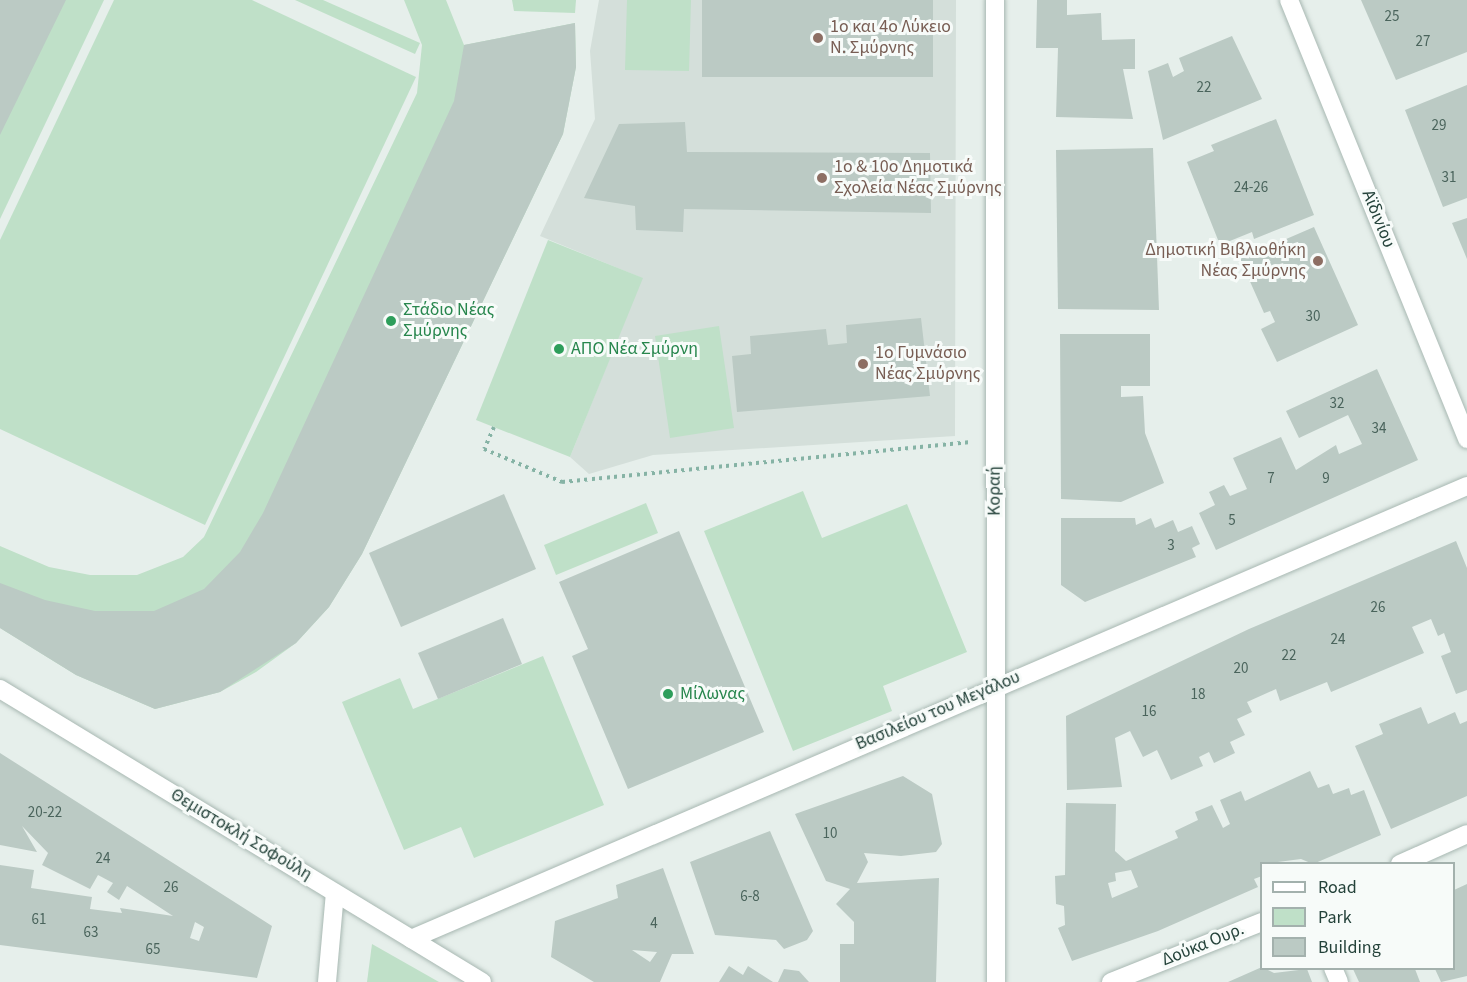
<!DOCTYPE html>
<html>
<head>
<meta charset="utf-8">
<style>
	body { margin:0 }
	#map { position:relative; width:1467px; height:982px; overflow:hidden; background:#e6efeb; font-family:"Source Sans 3",sans-serif }
	div>[style] { position:absolute }
	[style*='--x'] { left:calc(var(--x)*1px); top:calc(var(--y)*1px); width:calc(var(--w)*1px); rotate:calc(var(--a)*1deg) }
	.built>* { inset:0; background:#d4dfda }
	.green>* { inset:0; background:#bfe0c8 }
	.building>* { inset:0; background:#bbcac4 }
	.path>* { height:4px; margin-top:-2px; transform-origin:0; background:repeating-linear-gradient(90deg,#86b3a5 0 3px,transparent 0 7.5px) }
	.roads { filter:drop-shadow(0 0 2px #a8b8b2) drop-shadow(0 0 2px #a8b8b2) }
	.minor>* { height:18px; margin:-9px; padding:0 9px; transform-origin:9px; border-radius:9px; background:#fff }
	.dots>* { width:16px; height:16px; translate:-50% -50%; box-sizing:border-box; border:3px solid #f7fbf9; border-radius:50% }
	span { translate:-50% -50%; white-space:nowrap; text-align:center; line-height:1.15; -webkit-text-stroke:6px #f7fbf9; paint-order:stroke }
	.number-label { font-size:15px; color:#4a645c }
	.number-label span { -webkit-text-stroke-width:0 }
	.education-label { font-size:18px; color:#785e54 }
	.left { translate:0 -50%; text-align:left }
	.right { translate:-100% -50%; text-align:right }
	.street-label { font-size:18px; color:#24423a }
	.leisure-label { font-size:18px; color:#27864d }
	.legend { position:absolute; left:1260px; top:862px; width:195px; height:108px; box-sizing:border-box; background:#f7fbf9; border:2px solid #a3b1ad; margin:0; padding:8px 10px; list-style:none; font-size:18px; color:#24423a }
	.legend li { display:flex; align-items:center; gap:12px; height:30px }
	.legend b { width:30px; border:2px solid #a3b1ad }
</style>
</head>
<body>
<div id="map">
	<div class="built">
		<i style="clip-path:polygon(599px 0,956px 0,955px 436px,653px 455px,589px 474px,570px 457px,642px 278px,540px 236px,595px 119px,590px 51px)"></i>
	</div>
	<div class="green">
		<i style="clip-path:polygon(0 0,104px 0,0 219px)"></i>
		<i style="clip-path:polygon(114px 0,252px 0,416px 77px,205px 525px,0 429px,0 240px)"></i>
		<i style="clip-path:polygon(295px 0,323px 0,420px 43px,415px 54px)"></i>
		<i style="clip-path:polygon(404px 0,446px 0,464px 45px,575px 23px,576px 67px,563px 134px,362px 554px,329px 607px,296px 643px,256px 672px,220px 692px,155px 709px,76px 675px,0 628px,0 546px,49px 567px,90px 575px,137px 575px,183px 557px,204px 537px,417px 93px,422px 45px)"></i>
		<i style="clip-path:polygon(512px 0,576px 0,575px 13px,514px 11px)"></i>
		<i style="clip-path:polygon(627px 0,691px 0,689px 71px,625px 70px)"></i>
		<i style="clip-path:polygon(548px 240px,643px 278px,570px 457px,476px 420px)"></i>
		<i style="clip-path:polygon(719px 326px,734px 428px,670px 438px,655px 336px)"></i>
		<i style="clip-path:polygon(803px 491px,822px 538px,907px 504px,967px 652px,883px 686px,892px 711px,793px 751px,704px 531px)"></i>
		<i style="clip-path:polygon(646px 503px,658px 533px,556px 575px,544px 545px)"></i>
		<i style="clip-path:polygon(543px 656px,604px 805px,474px 858px,461px 827px,404px 850px,342px 702px,400px 678px,413px 709px)"></i>
		<i style="clip-path:polygon(372px 944px,439px 982px,367px 982px)"></i>
	</div>
	<div class="building">
		<i style="clip-path:polygon(0 0,66px 0,0 135px)"></i>
		<i style="clip-path:polygon(702px 0,933px 0,933px 77px,702px 77px)"></i>
		<i style="clip-path:polygon(1037px 0,1067px 0,1067px 15px,1101px 13px,1102px 40px,1135px 39px,1135px 69px,1123px 69px,1133px 119px,1056px 117px,1058px 48px,1036px 48px)"></i>
		<i style="clip-path:polygon(1361px 0,1467px 0,1467px 52px,1396px 80px)"></i>
		<i style="clip-path:polygon(575px 23px,576px 67px,563px 134px,362px 554px,329px 607px,296px 643px,220px 692px,155px 709px,76px 675px,0 628px,0 583px,45px 600px,95px 611px,154px 611px,204px 589px,240px 552px,263px 513px,454px 101px,464px 45px)"></i>
		<i style="clip-path:polygon(1232px 36px,1262px 99px,1163px 140px,1148px 71px,1168px 63px,1173px 77px,1184px 71px,1179px 58px)"></i>
		<i style="clip-path:polygon(1467px 85px,1467px 198px,1443px 207px,1405px 110px)"></i>
		<i style="clip-path:polygon(1276px 119px,1314px 215px,1254px 239px,1252px 232px,1220px 245px,1187px 162px,1214px 151px,1211px 145px)"></i>
		<i style="clip-path:polygon(685px 122px,687px 152px,930px 153px,931px 213px,684px 209px,683px 232px,636px 230px,635px 206px,584px 198px,619px 124px)"></i>
		<i style="clip-path:polygon(1153px 148px,1159px 310px,1058px 309px,1056px 150px)"></i>
		<i style="clip-path:polygon(1467px 218px,1467px 259px,1452px 223px)"></i>
		<i style="clip-path:polygon(1314px 227px,1358px 325px,1277px 362px,1261px 329px,1275px 322px,1270px 311px,1264px 313px,1240px 259px)"></i>
		<i style="clip-path:polygon(921px 318px,930px 396px,737px 412px,732px 356px,751px 354px,750px 336px,826px 329px,828px 345px,847px 343px,846px 325px)"></i>
		<i style="clip-path:polygon(1060px 334px,1150px 334px,1150px 386px,1121px 386px,1121px 397px,1143px 396px,1145px 433px,1164px 483px,1121px 502px,1061px 499px)"></i>
		<i style="clip-path:polygon(1377px 369px,1418px 460px,1216px 550px,1199px 513px,1215px 505px,1209px 492px,1224px 485px,1230px 496px,1247px 489px,1233px 458px,1281px 437px,1296px 470px,1336px 445px,1339px 454px,1362px 444px,1348px 415px,1299px 438px,1286px 411px)"></i>
		<i style="clip-path:polygon(504px 494px,536px 569px,401px 627px,369px 553px)"></i>
		<i style="clip-path:polygon(1061px 518px,1135px 518px,1136px 525px,1151px 518px,1155px 528px,1173px 520px,1178px 532px,1192px 526px,1200px 544px,1192px 548px,1196px 557px,1085px 602px,1061px 585px)"></i>
		<i style="clip-path:polygon(679px 531px,764px 732px,628px 789px,572px 656px,588px 649px,559px 582px)"></i>
		<i style="clip-path:polygon(1456px 541px,1467px 568px,1467px 690px,1456px 694px,1441px 656px,1451px 652px,1444px 633px,1438px 636px,1431px 619px,1412px 627px,1424px 653px,1331px 692px,1327px 682px,1280px 701px,1276px 689px,1247px 702px,1252px 712px,1237px 719px,1245px 735px,1230px 742px,1235px 753px,1214px 763px,1209px 752px,1199px 757px,1203px 766px,1171px 780px,1157px 750px,1143px 757px,1130px 731px,1115px 738px,1122px 787px,1067px 790px,1066px 716px,1249px 629px)"></i>
		<i style="clip-path:polygon(503px 618px,522px 664px,438px 699px,418px 653px)"></i>
		<i style="clip-path:polygon(1421px 707px,1428px 724px,1455px 712px,1460px 724px,1467px 721px,1467px 796px,1391px 829px,1355px 746px,1383px 734px,1379px 724px)"></i>
		<i style="clip-path:polygon(evenodd,0 753px,272px 926px,257px 978px,0 945px,0 865px,34px 870px,31px 888px,92px 897px,90px 909px,122px 913px,120px 908px,173px 916px,127px 886px,119px 900px,107px 892px,113px 883px,98px 875px,90px 889px,42px 865px,48px 853px,22px 826px,37px 852px,0 845px,0 753px,195px 922px,204px 927px,199px 941px,190px 938px,195px 922px)"></i>
		<i style="clip-path:polygon(evenodd,1310px 771px,1318px 788px,1329px 784px,1333px 794px,1349px 788px,1351px 795px,1364px 790px,1381px 835px,1313px 864px,1301px 859px,1262px 864px,1262px 876px,1254px 879px,1258px 887px,1158px 931px,1072px 961px,1058px 928px,1065px 925px,1064px 906px,1056px 904px,1055px 876px,1065px 875px,1066px 803px,1116px 804px,1115px 851px,1126px 861px,1178px 838px,1175px 831px,1198px 820px,1195px 812px,1212px 805px,1223px 828px,1230px 824px,1220px 800px,1241px 791px,1245px 801px,1310px 771px,1131px 870px,1138px 887px,1112px 898px,1108px 883px,1116px 881px,1115px 873px,1131px 870px)"></i>
		<i style="clip-path:polygon(903px 776px,932px 794px,942px 844px,936px 852px,901px 856px,864px 853px,868px 862px,857px 883px,939px 878px,936px 982px,840px 982px,840px 944px,854px 944px,854px 922px,836px 904px,850px 889px,826px 881px,795px 814px)"></i>
		<i style="clip-path:polygon(770px 831px,813px 931px,807px 940px,784px 949px,776px 940px,715px 935px,690px 862px)"></i>
		<i style="clip-path:polygon(evenodd,663px 868px,694px 954px,672px 954px,660px 982px,594px 982px,551px 957px,555px 921px,618px 898px,616px 885px,663px 868px,632px 950px,657px 952px,650px 962px,632px 950px)"></i>
		<i style="clip-path:polygon(1467px 884px,1467px 976px,1441px 982px,1435px 969px,1454px 969px,1454px 890px)"></i>
		<i style="clip-path:polygon(729px 966px,743px 975px,748px 966px,773px 982px,719px 982px)"></i>
		<i style="clip-path:polygon(1262px 967px,1274px 973px,1307px 969px,1312px 982px,1228px 982px)"></i>
		<i style="clip-path:polygon(784px 969px,799px 971px,809px 982px,778px 982px)"></i>
		<i style="clip-path:polygon(1353px 969px,1415px 969px,1420px 982px,1359px 982px)"></i>
	</div>
	<div class="path">
		<i style="--x:494;--y:427;--w:24;--a:114"></i>
		<i style="--x:484;--y:449;--w:85;--a:22.9"></i>
		<i style="--x:562;--y:482;--w:411;--a:-5.6"></i>
	</div>
	<div class="roads">
		<div class="minor">
			<i style="--x:995;--y:0;--w:982;--a:89.94"></i>
			<i style="--x:1289;--y:0;--w:474;--a:67.9"></i>
			<i style="--x:0;--y:689;--w:564;--a:31.29"></i>
			<i style="--x:1400;--y:864;--w:73;--a:-24.1"></i>
			<i style="--x:411;--y:939;--w:1149;--a:-23.22"></i>
			<i style="--x:1333;--y:968;--w:15;--a:67"></i>
			<i style="--x:327;--y:982;--w:89;--a:-84.9"></i>
			<i style="--x:1111;--y:982;--w:162;--a:-21.7"></i>
		</div>
	</div>
	<div class="dots">
		<i style="left:818px;top:38px;background:#8d6e63"></i>
		<i style="left:822px;top:178px;background:#8d6e63"></i>
		<i style="left:1318px;top:261px;background:#8d6e63"></i>
		<i style="left:391px;top:321px;background:#2e9e5b"></i>
		<i style="left:559px;top:349px;background:#2e9e5b"></i>
		<i style="left:863px;top:364px;background:#8d6e63"></i>
		<i style="left:668px;top:694px;background:#2e9e5b"></i>
	</div>
	<div class="number-label">
		<span style="left:1392px;top:17px">25</span>
		<span style="left:1423px;top:42px">27</span>
		<span style="left:1204px;top:88px">22</span>
		<span style="left:1439px;top:126px">29</span>
		<span style="left:1449px;top:178px">31</span>
		<span style="left:1251px;top:188px">24-26</span>
		<span style="left:1313px;top:317px">30</span>
		<span style="left:1337px;top:404px">32</span>
		<span style="left:1379px;top:429px">34</span>
		<span style="left:1271px;top:479px">7</span>
		<span style="left:1326px;top:479px">9</span>
		<span style="left:1232px;top:521px">5</span>
		<span style="left:1171px;top:546px">3</span>
		<span style="left:1378px;top:608px">26</span>
		<span style="left:1338px;top:640px">24</span>
		<span style="left:1289px;top:656px">22</span>
		<span style="left:1241px;top:669px">20</span>
		<span style="left:1198px;top:695px">18</span>
		<span style="left:1149px;top:712px">16</span>
		<span style="left:45px;top:813px">20-22</span>
		<span style="left:830px;top:834px">10</span>
		<span style="left:103px;top:859px">24</span>
		<span style="left:171px;top:888px">26</span>
		<span style="left:750px;top:897px">6-8</span>
		<span style="left:39px;top:920px">61</span>
		<span style="left:654px;top:924px">4</span>
		<span style="left:91px;top:933px">63</span>
		<span style="left:153px;top:950px">65</span>
	</div>
	<div class="education-label">
		<span class="left" style="left:830px;top:38px">1ο και 4ο Λύκειο<br>Ν. Σμύρνης</span>
		<span class="left" style="left:834px;top:178px">1ο &amp; 10ο Δημοτικά<br>Σχολεία Νέας Σμύρνης</span>
		<span class="right" style="left:1306px;top:261px">Δημοτική Βιβλιοθήκη<br>Νέας Σμύρνης</span>
		<span class="left" style="left:875px;top:364px">1ο Γυμνάσιο<br>Νέας Σμύρνης</span>
	</div>
	<div class="street-label">
		<span style="left:1378px;top:219px;rotate:68deg">Αϊδινίου</span>
		<span style="left:995px;top:491px;rotate:-90deg">Κοραή</span>
		<span style="left:938px;top:711px;rotate:-23deg">Βασιλείου του Μεγάλου</span>
		<span style="left:241px;top:835px;rotate:31deg">Θεμιστοκλή Σοφούλη</span>
		<span style="left:1203px;top:945px;rotate:-22deg">Δούκα Ουρ.</span>
	</div>
	<div class="leisure-label">
		<span class="left" style="left:403px;top:321px">Στάδιο Νέας<br>Σμύρνης</span>
		<span class="left" style="left:571px;top:349px">ΑΠΟ Νέα Σμύρνη</span>
		<span class="left" style="left:680px;top:694px">Μίλωνας</span>
	</div>
	<ul class="legend">
	<li><b style="height:8px;background:#fff"></b>Road</li>
	<li><b style="height:16px;background:#bfe0c8"></b>Park</li>
	<li><b style="height:16px;background:#bbcac4"></b>Building</li>
	</ul>
</div>
</body>
</html>
